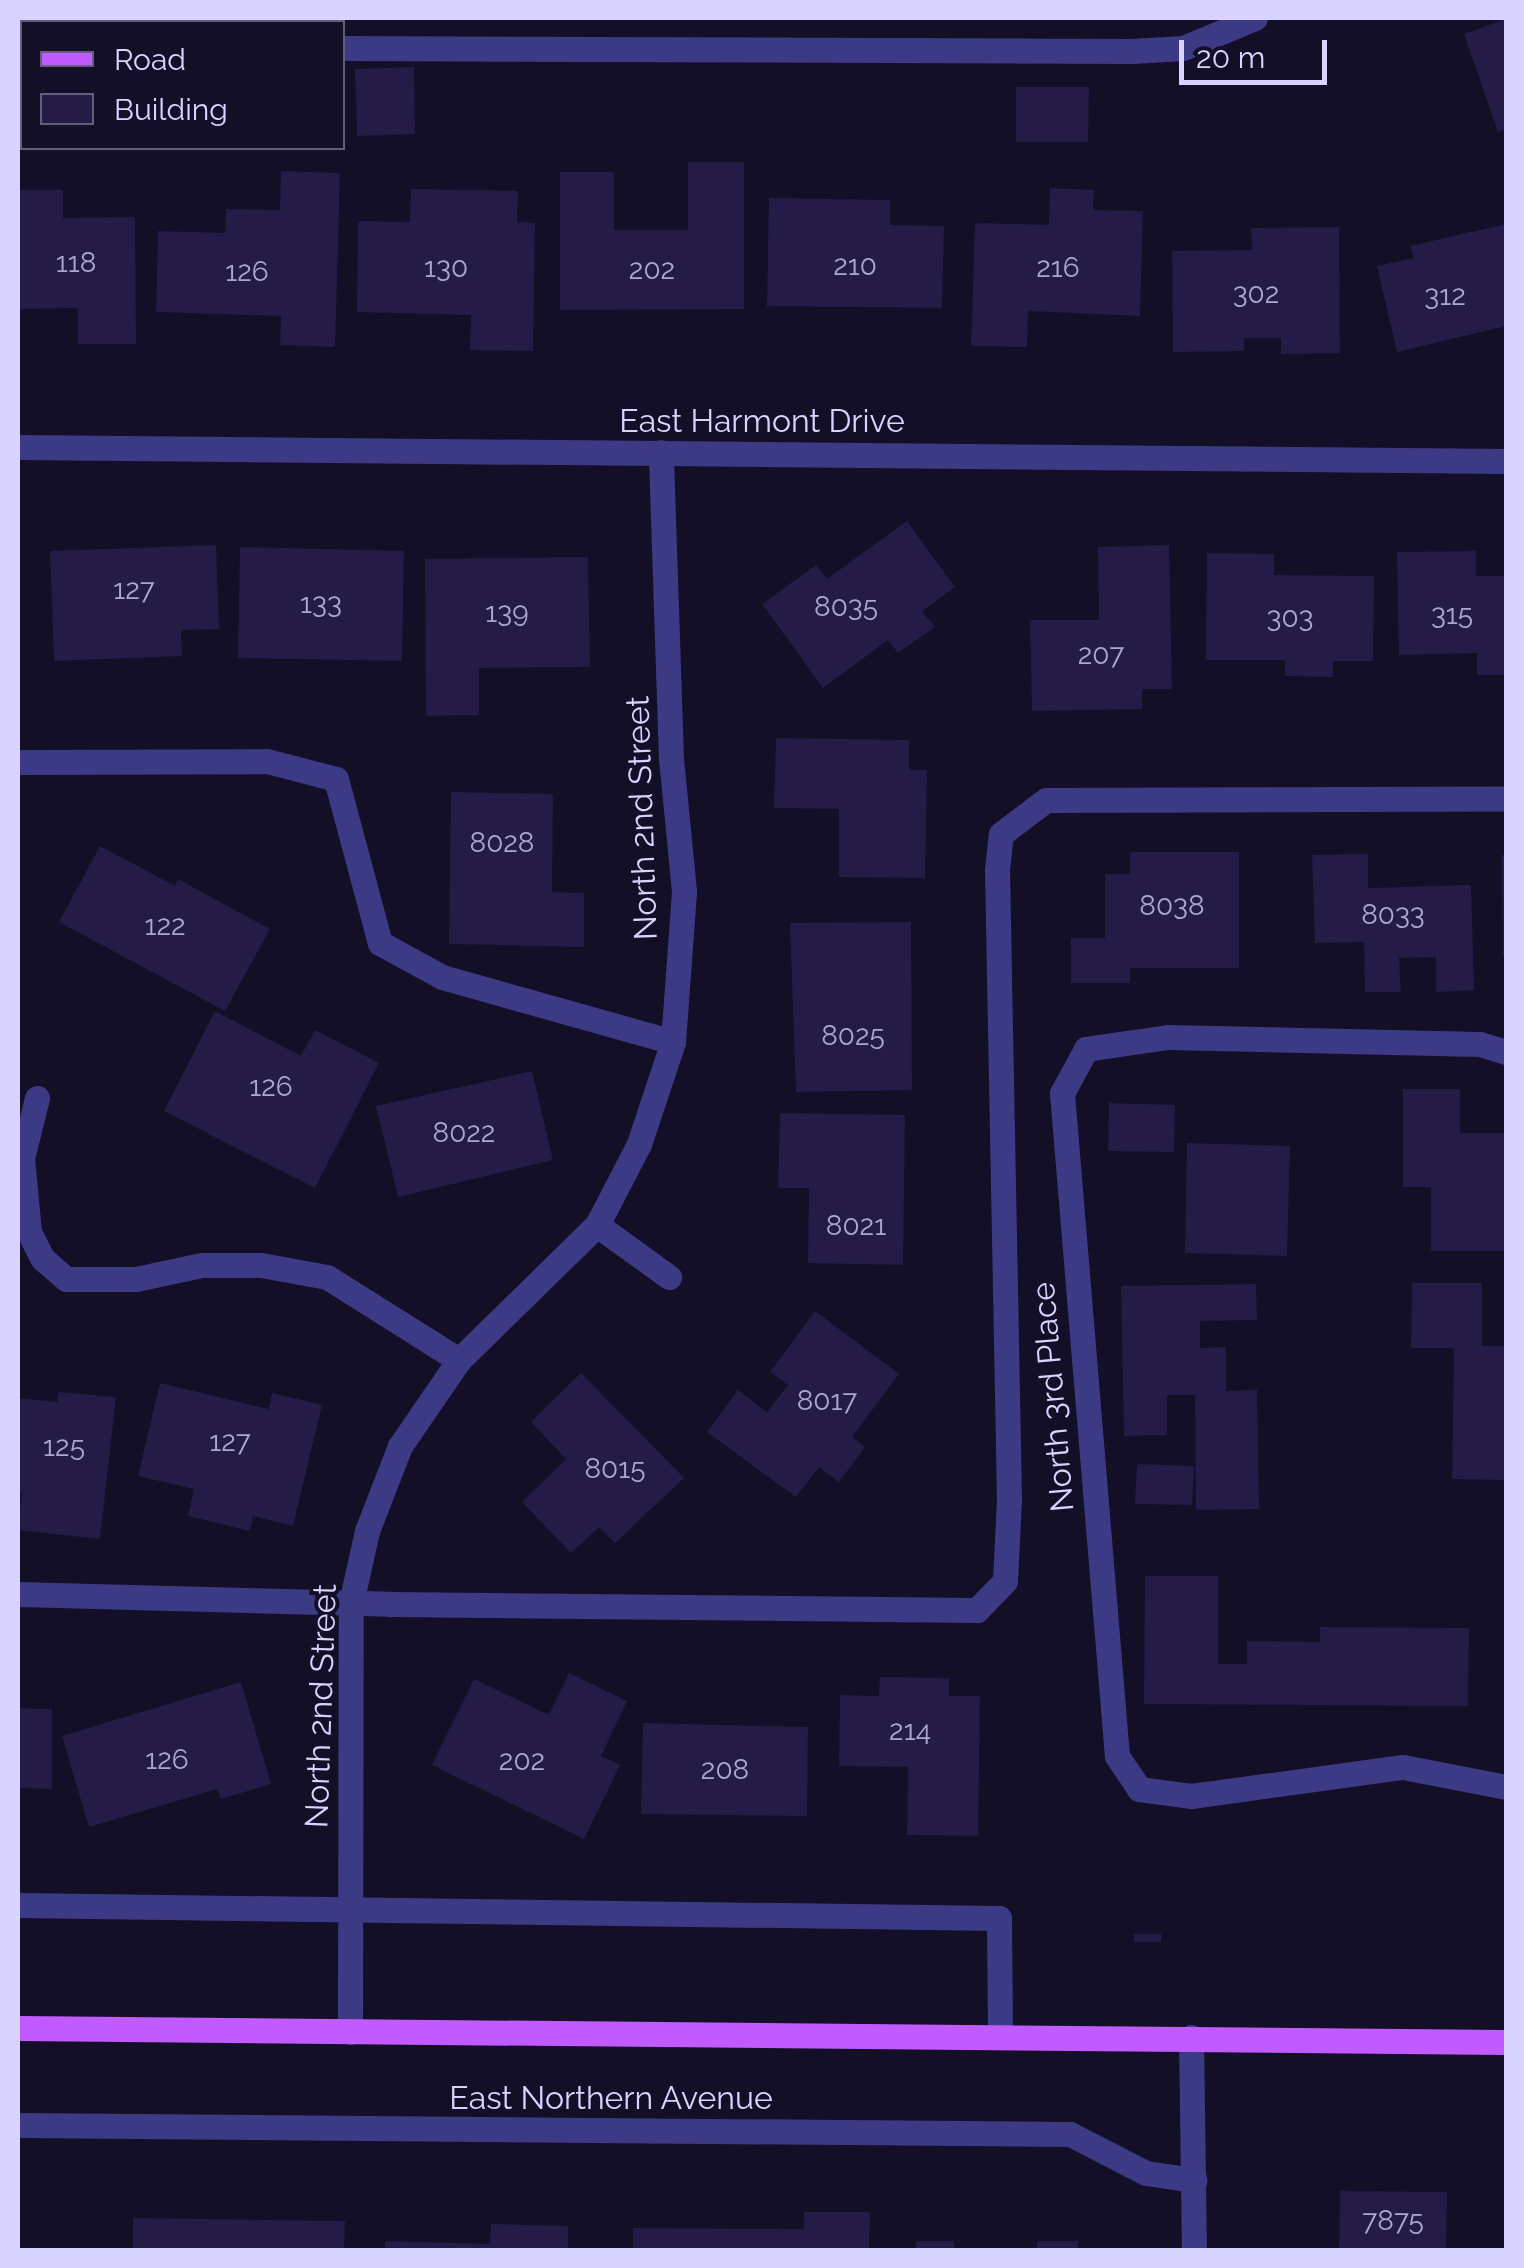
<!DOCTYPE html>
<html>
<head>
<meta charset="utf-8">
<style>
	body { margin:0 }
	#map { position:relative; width:1524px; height:2268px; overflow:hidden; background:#130f26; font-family:Raleway,sans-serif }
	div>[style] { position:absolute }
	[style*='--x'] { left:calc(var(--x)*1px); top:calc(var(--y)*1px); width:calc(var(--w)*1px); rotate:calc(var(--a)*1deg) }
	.building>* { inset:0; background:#241b47 }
	.service>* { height:25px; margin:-12.5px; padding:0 12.5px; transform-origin:12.5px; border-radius:12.5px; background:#3d3a85 }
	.minor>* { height:25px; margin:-12.5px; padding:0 12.5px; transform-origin:12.5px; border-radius:12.5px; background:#3d3a85 }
	.primary>* { height:25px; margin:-12.5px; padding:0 12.5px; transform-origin:12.5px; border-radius:12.5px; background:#c25bff }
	span { translate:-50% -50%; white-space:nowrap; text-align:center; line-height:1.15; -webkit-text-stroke:8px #130f26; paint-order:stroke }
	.number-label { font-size:28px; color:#aca6d1 }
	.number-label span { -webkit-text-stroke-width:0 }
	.street-label { font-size:32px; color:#d9d4ff }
	.frame { position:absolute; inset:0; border:20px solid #d9d4ff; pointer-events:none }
	.legend { position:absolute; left:20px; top:20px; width:325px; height:130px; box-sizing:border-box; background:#130f26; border:2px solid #625e7d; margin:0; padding:12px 18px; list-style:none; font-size:30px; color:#d9d4ff }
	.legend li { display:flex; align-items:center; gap:20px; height:50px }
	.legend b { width:50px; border:2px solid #625e7d }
	.scale { position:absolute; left:1179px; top:40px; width:148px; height:45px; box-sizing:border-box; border:5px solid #d9d4ff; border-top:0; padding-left:12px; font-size:30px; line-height:35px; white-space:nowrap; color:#d9d4ff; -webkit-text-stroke:8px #130f26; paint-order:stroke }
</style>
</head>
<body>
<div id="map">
	<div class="building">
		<i style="clip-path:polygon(1506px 19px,1506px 129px,1498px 132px,1464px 34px)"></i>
		<i style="clip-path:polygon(414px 67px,415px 134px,357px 136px,355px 69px)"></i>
		<i style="clip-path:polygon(1016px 87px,1089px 87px,1088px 142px,1016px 142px)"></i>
		<i style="clip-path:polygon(688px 162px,744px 162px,744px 309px,560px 310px,560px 172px,614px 172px,614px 230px,688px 230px)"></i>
		<i style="clip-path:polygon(281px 171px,340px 173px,335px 347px,280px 345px,281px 316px,156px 312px,158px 231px,225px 233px,226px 209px,280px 210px)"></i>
		<i style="clip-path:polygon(1050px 188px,1094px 190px,1093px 210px,1143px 211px,1140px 316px,1028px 311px,1027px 347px,971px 346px,975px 223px,1049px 225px)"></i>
		<i style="clip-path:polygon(411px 189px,518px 191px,517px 222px,535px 223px,533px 351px,470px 350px,471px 315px,357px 312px,358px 221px,410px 222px)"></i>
		<i style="clip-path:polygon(18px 190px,63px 190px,63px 218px,135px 217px,136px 344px,78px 344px,78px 308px,18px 309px)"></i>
		<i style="clip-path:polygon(769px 198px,890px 200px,890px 225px,944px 226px,942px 308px,767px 306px)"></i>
		<i style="clip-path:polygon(1506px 224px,1506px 326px,1397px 352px,1377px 266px,1414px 258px,1410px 246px)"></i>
		<i style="clip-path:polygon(1339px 227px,1340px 353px,1281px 354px,1281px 338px,1244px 338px,1244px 351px,1173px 352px,1172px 251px,1252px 250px,1251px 228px)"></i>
		<i style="clip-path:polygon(907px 521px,955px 587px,922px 611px,935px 627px,898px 653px,888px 640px,823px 688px,762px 604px,816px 565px,827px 579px)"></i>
		<i style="clip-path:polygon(216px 545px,219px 629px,181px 630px,182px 656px,54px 661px,50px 551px)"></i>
		<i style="clip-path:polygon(1169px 545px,1172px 689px,1142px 689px,1142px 709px,1032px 711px,1030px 620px,1099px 620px,1098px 547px)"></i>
		<i style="clip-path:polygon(240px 547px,404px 551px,402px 661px,238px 658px)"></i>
		<i style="clip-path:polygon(1476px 551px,1476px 576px,1506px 576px,1506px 675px,1477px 675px,1477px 653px,1399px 655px,1397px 552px)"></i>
		<i style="clip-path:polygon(1207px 553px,1274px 554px,1274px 575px,1374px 576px,1373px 661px,1333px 661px,1333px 677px,1285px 676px,1285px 660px,1206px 660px)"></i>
		<i style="clip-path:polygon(588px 557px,590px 667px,479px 668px,479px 715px,426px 716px,425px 559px)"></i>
		<i style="clip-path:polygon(776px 738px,909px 740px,909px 770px,927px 770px,925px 878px,839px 877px,839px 809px,774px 808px)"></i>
		<i style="clip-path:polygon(451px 792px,553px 794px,552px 892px,584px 893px,584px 947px,449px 944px)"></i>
		<i style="clip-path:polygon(100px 846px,175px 886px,178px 879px,270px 929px,225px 1011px,59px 922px)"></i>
		<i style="clip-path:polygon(1130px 852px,1239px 852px,1239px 968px,1130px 968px,1130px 983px,1071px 983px,1071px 938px,1105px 938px,1105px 874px,1130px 874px)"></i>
		<i style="clip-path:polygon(1368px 854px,1368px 888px,1471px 885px,1474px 990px,1436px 992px,1436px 957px,1399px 958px,1401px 992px,1365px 992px,1364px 942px,1315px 943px,1312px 855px)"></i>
		<i style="clip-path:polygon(1502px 855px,1506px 855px,1506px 957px,1503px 957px)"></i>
		<i style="clip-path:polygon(911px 922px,912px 1090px,796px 1092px,790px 923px)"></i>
		<i style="clip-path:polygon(215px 1011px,301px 1056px,315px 1030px,379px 1063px,315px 1188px,164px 1111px)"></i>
		<i style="clip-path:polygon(532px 1071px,553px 1160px,398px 1197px,376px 1106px)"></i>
		<i style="clip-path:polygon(1403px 1089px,1460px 1089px,1460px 1133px,1506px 1133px,1506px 1251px,1431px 1251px,1431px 1187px,1403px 1187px)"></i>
		<i style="clip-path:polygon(1109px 1103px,1175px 1105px,1174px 1152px,1108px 1151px)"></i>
		<i style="clip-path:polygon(780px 1113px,905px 1115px,903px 1265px,808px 1263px,809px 1188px,778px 1188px)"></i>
		<i style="clip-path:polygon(1187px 1143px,1290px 1146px,1287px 1256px,1185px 1253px)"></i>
		<i style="clip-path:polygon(1412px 1283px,1482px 1283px,1482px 1346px,1506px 1346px,1506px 1480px,1452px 1479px,1454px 1348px,1411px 1348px)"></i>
		<i style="clip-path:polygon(1256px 1284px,1257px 1320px,1200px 1321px,1200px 1348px,1226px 1347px,1226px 1391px,1257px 1390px,1259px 1509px,1196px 1510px,1195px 1395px,1167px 1395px,1167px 1435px,1124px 1436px,1121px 1286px)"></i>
		<i style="clip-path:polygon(815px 1311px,899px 1374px,852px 1437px,865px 1447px,839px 1482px,819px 1467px,796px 1497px,707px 1432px,738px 1390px,767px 1412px,788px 1385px,770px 1372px)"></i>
		<i style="clip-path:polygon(581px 1373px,684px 1478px,615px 1543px,599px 1527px,571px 1553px,522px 1502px,566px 1459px,531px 1422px)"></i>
		<i style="clip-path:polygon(160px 1383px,269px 1409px,272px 1393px,322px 1405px,293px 1526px,253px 1516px,250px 1531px,188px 1516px,194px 1489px,138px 1476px)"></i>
		<i style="clip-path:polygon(58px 1392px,116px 1397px,100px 1539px,18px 1530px,22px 1493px,18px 1493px,18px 1398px,57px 1402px)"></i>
		<i style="clip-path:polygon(1137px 1464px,1194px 1466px,1192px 1505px,1135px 1504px)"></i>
		<i style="clip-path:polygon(1145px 1576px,1218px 1576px,1218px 1664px,1247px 1664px,1247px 1641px,1320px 1642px,1320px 1627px,1469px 1628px,1468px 1706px,1144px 1704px)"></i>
		<i style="clip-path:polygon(569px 1673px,627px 1701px,601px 1756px,620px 1765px,584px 1839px,432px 1765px,474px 1679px,549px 1715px)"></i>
		<i style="clip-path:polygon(880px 1677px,949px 1678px,949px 1696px,980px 1696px,978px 1836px,907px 1835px,908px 1767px,839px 1766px,840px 1695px,879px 1696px)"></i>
		<i style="clip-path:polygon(241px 1682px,271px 1784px,221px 1799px,217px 1789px,89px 1827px,62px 1736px)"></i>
		<i style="clip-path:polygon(18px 1708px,52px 1709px,52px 1789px,18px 1788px)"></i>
		<i style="clip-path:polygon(643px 1723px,808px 1727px,807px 1816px,641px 1814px)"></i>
		<i style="clip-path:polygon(1134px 1934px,1161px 1934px,1161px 1942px,1134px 1942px)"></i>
		<i style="clip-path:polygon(1340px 2191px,1447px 2192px,1446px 2250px,1339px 2250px)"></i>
		<i style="clip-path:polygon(804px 2212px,870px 2212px,869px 2250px,633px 2250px,633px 2228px,804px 2229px)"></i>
		<i style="clip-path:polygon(133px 2218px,345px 2221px,344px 2250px,133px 2250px)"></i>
		<i style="clip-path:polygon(491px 2224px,568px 2226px,568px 2250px,385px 2250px,385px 2241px,490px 2244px)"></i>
		<i style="clip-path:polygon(916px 2241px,954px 2241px,954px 2250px,916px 2250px)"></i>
		<i style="clip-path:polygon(1037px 2241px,1078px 2241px,1078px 2250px,1037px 2250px)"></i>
	</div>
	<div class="service">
		<i style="--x:18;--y:47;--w:4;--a:0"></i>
		<i style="--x:342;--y:48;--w:790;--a:0.22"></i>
		<i style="--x:1132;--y:51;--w:51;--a:-3.4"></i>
		<i style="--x:1183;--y:48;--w:78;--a:-22.6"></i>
		<i style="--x:18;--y:762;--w:249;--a:-0.2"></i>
		<i style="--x:267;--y:761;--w:71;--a:14.6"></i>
		<i style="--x:336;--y:779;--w:170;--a:75"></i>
		<i style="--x:380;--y:943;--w:71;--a:28.7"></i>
		<i style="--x:442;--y:977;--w:240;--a:15.7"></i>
		<i style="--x:18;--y:1594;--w:372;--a:1.5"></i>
		<i style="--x:390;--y:1604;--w:587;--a:0.59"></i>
		<i style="--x:977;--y:1610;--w:40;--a:-46"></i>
		<i style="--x:1005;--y:1581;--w:81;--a:-87.2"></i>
		<i style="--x:1009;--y:1500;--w:630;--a:-91.09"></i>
		<i style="--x:997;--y:870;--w:36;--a:-84"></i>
		<i style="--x:1001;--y:834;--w:56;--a:-37.1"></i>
		<i style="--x:1046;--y:800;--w:460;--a:-0.2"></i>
	</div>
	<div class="minor">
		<i style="--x:18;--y:447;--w:1488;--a:0.54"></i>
		<i style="--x:1506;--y:1052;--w:27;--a:-163"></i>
		<i style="--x:1480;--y:1044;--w:312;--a:-178.7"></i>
		<i style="--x:1168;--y:1037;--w:83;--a:171.7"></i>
		<i style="--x:1086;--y:1049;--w:50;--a:118.6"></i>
		<i style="--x:1062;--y:1093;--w:665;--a:85.26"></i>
		<i style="--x:1117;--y:1756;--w:40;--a:56"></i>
		<i style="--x:1139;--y:1789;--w:52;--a:7.7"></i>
		<i style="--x:1191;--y:1796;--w:214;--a:-7.8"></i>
		<i style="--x:1403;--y:1767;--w:105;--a:11"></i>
		<i style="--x:37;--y:1098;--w:62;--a:104"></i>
		<i style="--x:22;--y:1158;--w:74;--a:84.6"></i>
		<i style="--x:29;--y:1232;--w:30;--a:63"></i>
		<i style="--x:43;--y:1259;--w:30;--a:41"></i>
		<i style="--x:66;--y:1279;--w:70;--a:0"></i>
		<i style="--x:136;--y:1279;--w:67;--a:-12"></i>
		<i style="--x:202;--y:1265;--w:59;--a:0"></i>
		<i style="--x:261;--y:1265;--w:67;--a:10.3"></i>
		<i style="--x:327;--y:1277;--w:156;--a:32.2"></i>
		<i style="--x:597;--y:1225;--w:89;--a:35.8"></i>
		<i style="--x:18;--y:1905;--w:981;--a:0.76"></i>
		<i style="--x:999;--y:1918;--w:117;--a:89.5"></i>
		<i style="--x:350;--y:2032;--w:429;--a:-89.9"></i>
		<i style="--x:351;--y:1603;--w:74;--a:-77.5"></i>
		<i style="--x:367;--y:1531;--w:91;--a:-68.8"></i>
		<i style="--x:400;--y:1446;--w:104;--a:-55.5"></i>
		<i style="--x:459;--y:1360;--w:193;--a:-44.4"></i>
		<i style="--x:597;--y:1225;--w:91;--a:-62.6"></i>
		<i style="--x:639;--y:1144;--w:108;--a:-71.6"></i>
		<i style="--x:673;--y:1042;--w:151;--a:-85.8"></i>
		<i style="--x:684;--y:891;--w:133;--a:-95.6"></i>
		<i style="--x:671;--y:759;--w:307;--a:-91.9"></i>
		<i style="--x:1191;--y:2037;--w:213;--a:89.2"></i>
		<i style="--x:18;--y:2125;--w:1052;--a:0.49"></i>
		<i style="--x:1070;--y:2134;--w:85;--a:27.2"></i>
		<i style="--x:1146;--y:2173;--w:49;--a:8.3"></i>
	</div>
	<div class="primary">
		<i style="--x:18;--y:2028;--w:1488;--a:0.54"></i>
	</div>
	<div class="number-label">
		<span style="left:76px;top:263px">118</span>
		<span style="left:855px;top:266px">210</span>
		<span style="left:446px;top:268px">130</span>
		<span style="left:1058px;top:268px">216</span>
		<span style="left:652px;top:270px">202</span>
		<span style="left:247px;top:272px">126</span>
		<span style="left:1256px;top:294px">302</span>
		<span style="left:1445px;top:296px">312</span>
		<span style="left:134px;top:590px">127</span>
		<span style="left:321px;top:604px">133</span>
		<span style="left:846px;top:607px">8035</span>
		<span style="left:507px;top:613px">139</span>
		<span style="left:1452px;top:615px">315</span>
		<span style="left:1290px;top:618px">303</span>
		<span style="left:1101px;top:655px">207</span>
		<span style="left:502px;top:843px">8028</span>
		<span style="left:1172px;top:906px">8038</span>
		<span style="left:1393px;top:915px">8033</span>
		<span style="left:165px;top:926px">122</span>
		<span style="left:853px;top:1036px">8025</span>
		<span style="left:271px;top:1087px">126</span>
		<span style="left:464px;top:1133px">8022</span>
		<span style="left:856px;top:1226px">8021</span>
		<span style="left:827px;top:1401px">8017</span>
		<span style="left:230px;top:1442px">127</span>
		<span style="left:64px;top:1447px">125</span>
		<span style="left:615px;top:1469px">8015</span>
		<span style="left:910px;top:1731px">214</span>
		<span style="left:167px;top:1760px">126</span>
		<span style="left:522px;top:1761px">202</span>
		<span style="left:725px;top:1770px">208</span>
		<span style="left:1393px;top:2221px">7875</span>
	</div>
	<div class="street-label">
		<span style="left:762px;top:421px">East Harmont Drive</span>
		<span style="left:642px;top:818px;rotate:-92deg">North 2nd Street</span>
		<span style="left:1053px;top:1397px;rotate:-95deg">North 3rd Place</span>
		<span style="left:321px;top:1706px;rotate:-88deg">North 2nd Street</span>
		<span style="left:611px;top:2098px">East Northern Avenue</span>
	</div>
	<div class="frame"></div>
	<ul class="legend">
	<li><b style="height:12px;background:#c25bff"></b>Road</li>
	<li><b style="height:28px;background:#241b47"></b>Building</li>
	</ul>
	<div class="scale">20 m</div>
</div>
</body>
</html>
